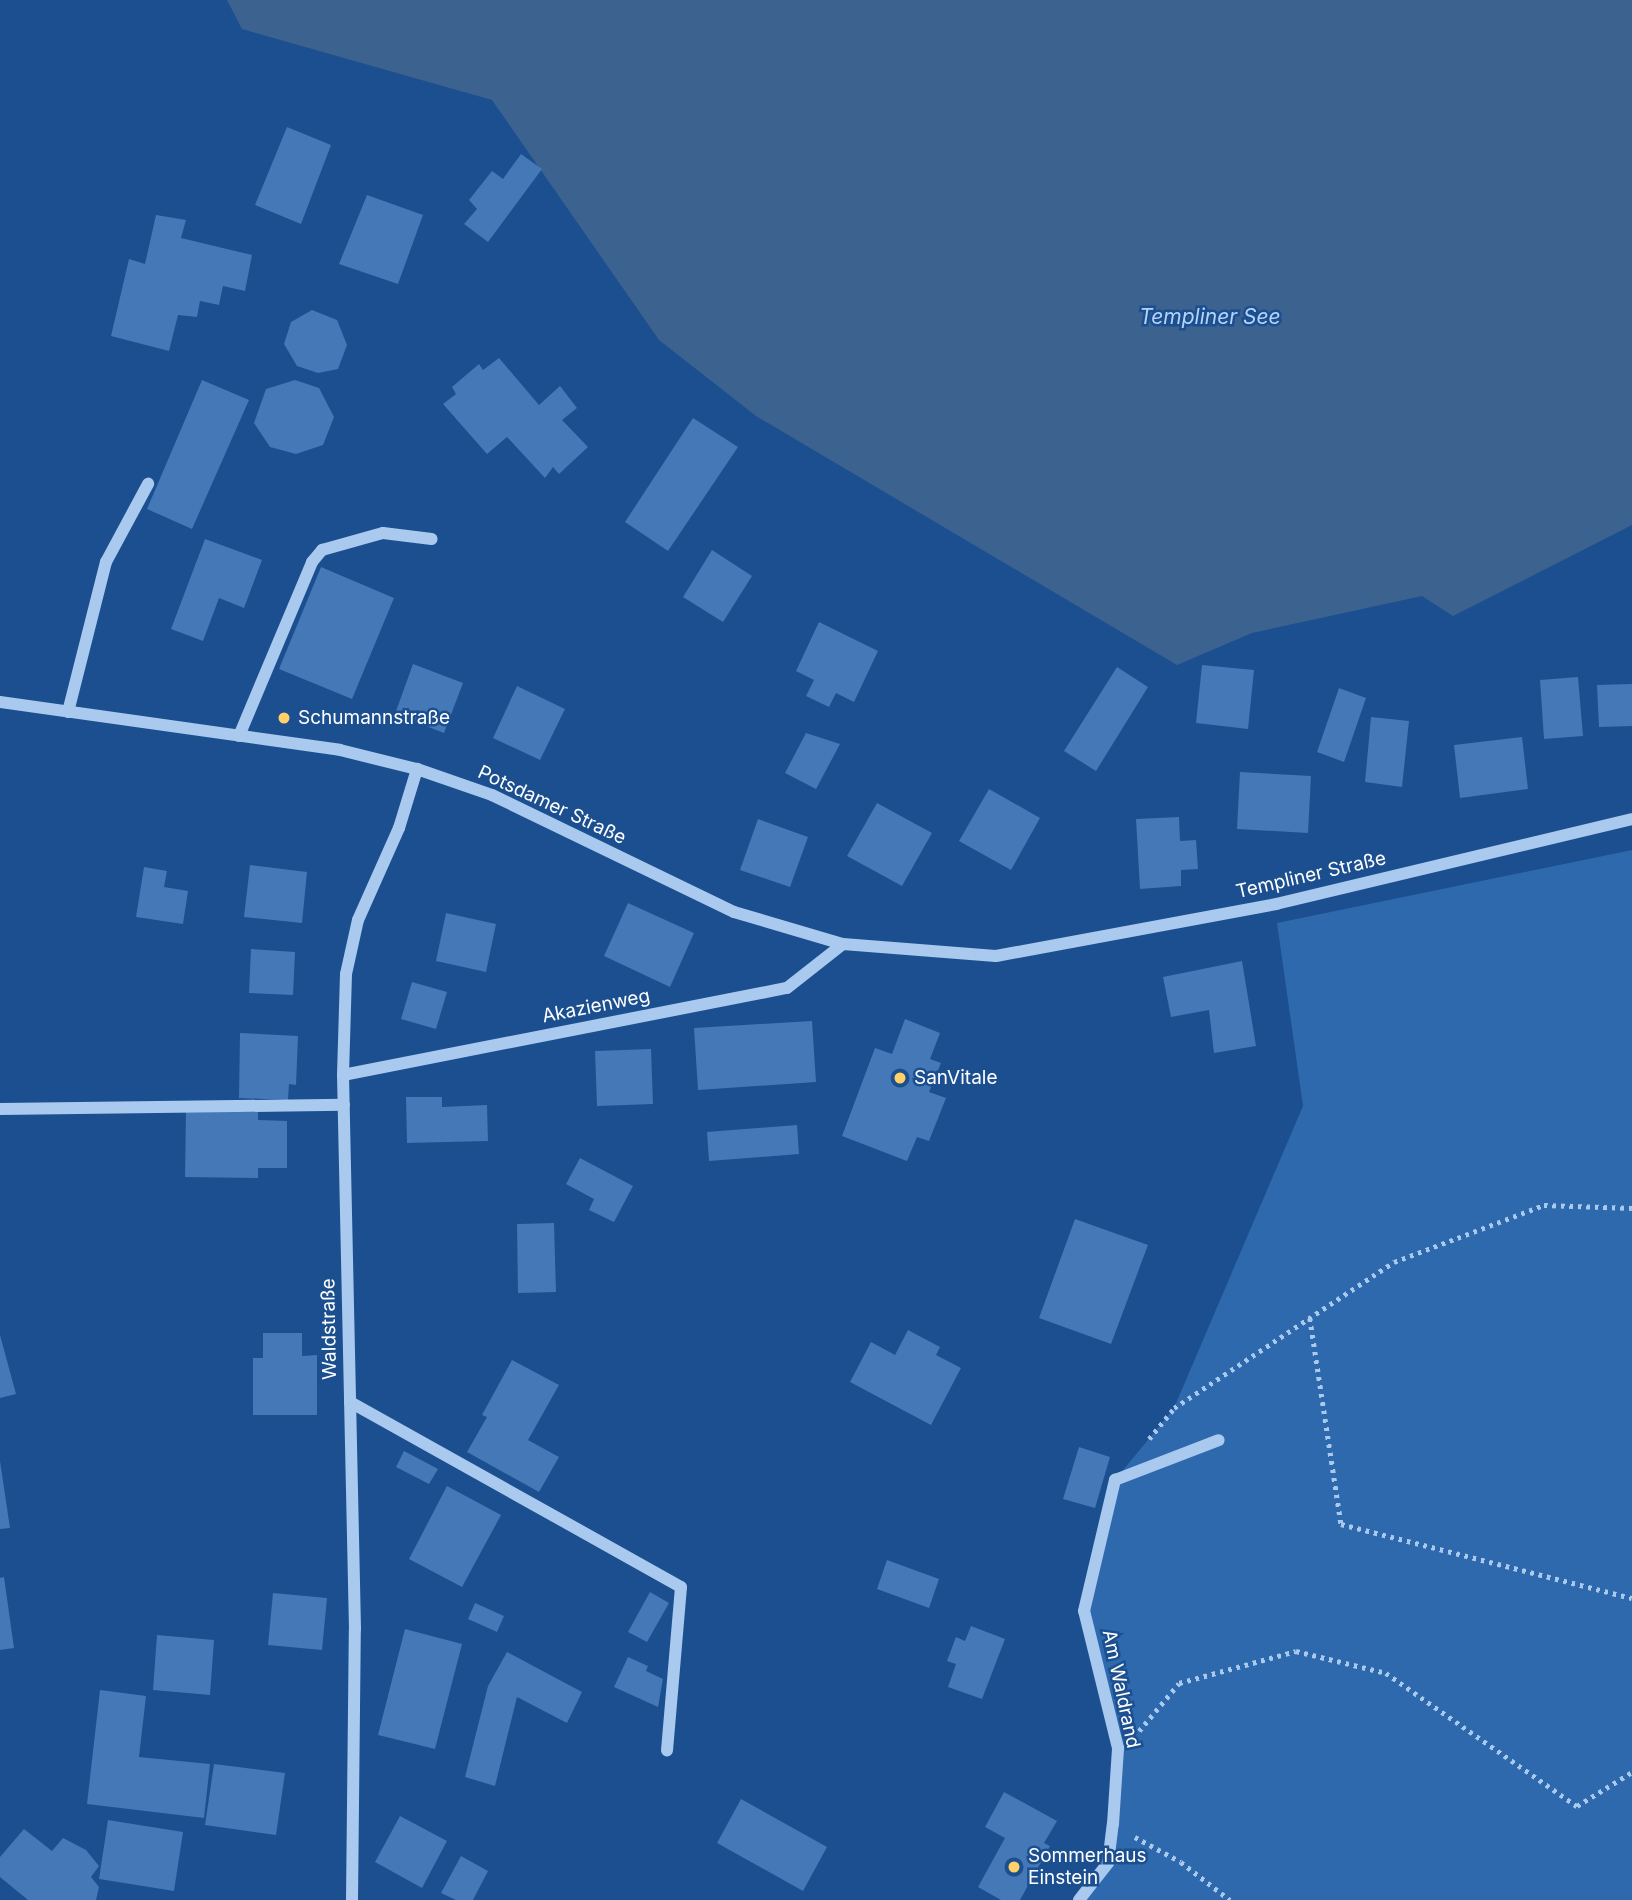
<!DOCTYPE html>
<html>
<head>
<meta charset="utf-8">
<style>
	body { margin:0 }
	#map { position:relative; width:1632px; height:1900px; overflow:hidden; background:#1b4f8f; font-family:Inter,sans-serif }
	div>[style] { position:absolute }
	[style*='--x'] { left:calc(var(--x)*1px); top:calc(var(--y)*1px); width:calc(var(--w)*1px); rotate:calc(var(--a)*1deg) }
	.green>* { inset:0; background:#2e69ad }
	.water>* { inset:0; background:#3c6290 }
	.building>* { inset:0; background:#4478b7 }
	.path>* { height:4.5px; margin-top:-2.25px; transform-origin:0; background:repeating-linear-gradient(90deg,#a9c9ee 0 3.5px,transparent 0 8.5px) }
	.minor>* { height:12px; margin:-6px; padding:0 6px; transform-origin:6px; border-radius:6px; background:#a9c9ee }
	.dots>* { width:19px; height:19px; translate:-50% -50%; box-sizing:border-box; border:4px solid #1b4f8f; border-radius:50% }
	span { translate:-50% -50%; white-space:nowrap; text-align:center; line-height:1.15; -webkit-text-stroke:5px #1b4f8f; paint-order:stroke }
	.poi-label { font-size:19px; color:#fff }
	.left { translate:0 -50%; text-align:left }
	.street-label { font-size:19px; color:#fff }
	.water-label { font-size:21px; color:#b5d3f5; font-style:italic }
</style>
</head>
<body>
<div id="map">
	<div class="green">
		<i style="clip-path:polygon(1632px 850px,1632px 1900px,1079px 1900px,1108px 1863px,1123px 1746px,1084px 1611px,1115px 1480px,1174px 1408px,1303px 1106px,1277px 923px)"></i>
	</div>
	<div class="water">
		<i style="clip-path:polygon(227px 0,1632px 0,1632px 525px,1453px 616px,1422px 596px,1252px 633px,1177px 665px,756px 416px,659px 340px,492px 100px,242px 29px)"></i>
	</div>
	<div class="building">
		<i style="clip-path:polygon(287px 127px,331px 145px,301px 224px,255px 205px)"></i>
		<i style="clip-path:polygon(521px 154px,542px 169px,488px 242px,464px 224px,477px 209px,469px 200px,492px 171px,503px 179px)"></i>
		<i style="clip-path:polygon(367px 195px,423px 215px,398px 284px,339px 264px)"></i>
		<i style="clip-path:polygon(156px 215px,186px 220px,181px 238px,252px 255px,245px 291px,223px 286px,219px 305px,200px 301px,197px 317px,178px 315px,169px 351px,111px 336px,129px 259px,145px 264px)"></i>
		<i style="clip-path:polygon(312px 310px,337px 320px,347px 345px,338px 369px,318px 373px,297px 366px,284px 344px,291px 322px)"></i>
		<i style="clip-path:polygon(499px 358px,539px 405px,560px 386px,577px 408px,562px 420px,588px 447px,559px 474px,553px 467px,545px 478px,507px 437px,487px 454px,443px 404px,456px 394px,452px 387px,479px 364px,483px 370px)"></i>
		<i style="clip-path:polygon(202px 380px,249px 400px,192px 529px,147px 509px)"></i>
		<i style="clip-path:polygon(295px 380px,319px 388px,334px 417px,323px 445px,296px 454px,270px 447px,254px 423px,266px 389px)"></i>
		<i style="clip-path:polygon(693px 418px,738px 447px,668px 551px,625px 522px)"></i>
		<i style="clip-path:polygon(205px 539px,262px 560px,244px 608px,219px 598px,203px 641px,171px 629px)"></i>
		<i style="clip-path:polygon(712px 550px,752px 576px,723px 622px,683px 597px)"></i>
		<i style="clip-path:polygon(321px 567px,394px 598px,352px 699px,279px 669px)"></i>
		<i style="clip-path:polygon(819px 622px,878px 651px,854px 702px,836px 693px,829px 707px,806px 696px,814px 680px,796px 671px)"></i>
		<i style="clip-path:polygon(413px 664px,463px 683px,444px 733px,395px 714px)"></i>
		<i style="clip-path:polygon(1202px 665px,1254px 670px,1248px 729px,1196px 723px)"></i>
		<i style="clip-path:polygon(1117px 667px,1148px 687px,1096px 771px,1064px 751px)"></i>
		<i style="clip-path:polygon(1578px 677px,1583px 736px,1544px 739px,1540px 680px)"></i>
		<i style="clip-path:polygon(1632px 684px,1632px 726px,1599px 727px,1597px 685px)"></i>
		<i style="clip-path:polygon(517px 686px,565px 709px,540px 760px,493px 738px)"></i>
		<i style="clip-path:polygon(1339px 688px,1366px 698px,1344px 762px,1317px 752px)"></i>
		<i style="clip-path:polygon(1371px 717px,1409px 721px,1402px 787px,1365px 782px)"></i>
		<i style="clip-path:polygon(806px 733px,840px 744px,816px 789px,785px 773px)"></i>
		<i style="clip-path:polygon(1522px 737px,1528px 789px,1460px 798px,1454px 745px)"></i>
		<i style="clip-path:polygon(1240px 772px,1311px 776px,1308px 833px,1237px 829px)"></i>
		<i style="clip-path:polygon(989px 789px,1040px 818px,1011px 870px,959px 841px)"></i>
		<i style="clip-path:polygon(877px 803px,932px 833px,902px 886px,847px 856px)"></i>
		<i style="clip-path:polygon(1179px 817px,1180px 841px,1196px 840px,1198px 869px,1181px 870px,1181px 886px,1140px 889px,1136px 819px)"></i>
		<i style="clip-path:polygon(758px 819px,808px 837px,790px 887px,740px 870px)"></i>
		<i style="clip-path:polygon(250px 865px,307px 872px,302px 923px,244px 917px)"></i>
		<i style="clip-path:polygon(144px 867px,167px 871px,164px 887px,188px 891px,183px 924px,136px 917px)"></i>
		<i style="clip-path:polygon(628px 903px,694px 933px,670px 987px,604px 956px)"></i>
		<i style="clip-path:polygon(446px 913px,496px 924px,486px 972px,436px 961px)"></i>
		<i style="clip-path:polygon(251px 949px,295px 952px,293px 995px,249px 993px)"></i>
		<i style="clip-path:polygon(1242px 961px,1256px 1046px,1214px 1053px,1209px 1010px,1171px 1017px,1163px 977px)"></i>
		<i style="clip-path:polygon(412px 982px,447px 992px,436px 1029px,401px 1019px)"></i>
		<i style="clip-path:polygon(905px 1019px,940px 1033px,930px 1059px,941px 1063px,929px 1092px,946px 1098px,929px 1141px,917px 1137px,907px 1161px,842px 1136px,875px 1048px,892px 1054px)"></i>
		<i style="clip-path:polygon(812px 1021px,816px 1082px,698px 1090px,694px 1028px)"></i>
		<i style="clip-path:polygon(240px 1033px,298px 1036px,296px 1085px,289px 1084px,288px 1100px,239px 1098px)"></i>
		<i style="clip-path:polygon(651px 1049px,653px 1104px,597px 1106px,595px 1051px)"></i>
		<i style="clip-path:polygon(406px 1097px,442px 1097px,442px 1107px,487px 1105px,488px 1141px,407px 1143px)"></i>
		<i style="clip-path:polygon(186px 1111px,258px 1112px,258px 1120px,287px 1121px,287px 1168px,258px 1168px,258px 1178px,185px 1177px)"></i>
		<i style="clip-path:polygon(797px 1125px,799px 1154px,709px 1161px,707px 1132px)"></i>
		<i style="clip-path:polygon(580px 1158px,633px 1186px,614px 1222px,589px 1210px,594px 1199px,566px 1184px)"></i>
		<i style="clip-path:polygon(1075px 1219px,1148px 1245px,1111px 1344px,1039px 1318px)"></i>
		<i style="clip-path:polygon(554px 1223px,556px 1292px,518px 1293px,517px 1224px)"></i>
		<i style="clip-path:polygon(908px 1330px,940px 1347px,936px 1355px,961px 1368px,931px 1425px,850px 1382px,871px 1342px,895px 1355px)"></i>
		<i style="clip-path:polygon(263px 1333px,302px 1333px,302px 1356px,317px 1355px,317px 1415px,253px 1415px,253px 1358px,263px 1358px)"></i>
		<i style="clip-path:polygon(0 1335px,16px 1394px,0 1398px)"></i>
		<i style="clip-path:polygon(512px 1360px,559px 1385px,528px 1440px,559px 1457px,539px 1492px,467px 1452px,487px 1417px,482px 1415px)"></i>
		<i style="clip-path:polygon(1079px 1447px,1110px 1457px,1095px 1508px,1063px 1499px)"></i>
		<i style="clip-path:polygon(404px 1451px,438px 1469px,429px 1484px,396px 1467px)"></i>
		<i style="clip-path:polygon(0 1461px,10px 1528px,0 1529px)"></i>
		<i style="clip-path:polygon(447px 1486px,501px 1515px,462px 1587px,409px 1559px)"></i>
		<i style="clip-path:polygon(887px 1560px,939px 1579px,929px 1608px,877px 1589px)"></i>
		<i style="clip-path:polygon(4px 1577px,14px 1648px,0 1650px,0 1578px)"></i>
		<i style="clip-path:polygon(650px 1592px,669px 1603px,647px 1642px,628px 1632px)"></i>
		<i style="clip-path:polygon(273px 1593px,327px 1598px,322px 1650px,268px 1645px)"></i>
		<i style="clip-path:polygon(475px 1603px,504px 1616px,497px 1632px,468px 1619px)"></i>
		<i style="clip-path:polygon(971px 1626px,1005px 1639px,982px 1699px,948px 1687px,956px 1664px,947px 1661px,956px 1637px,965px 1641px)"></i>
		<i style="clip-path:polygon(405px 1629px,462px 1644px,435px 1749px,378px 1735px)"></i>
		<i style="clip-path:polygon(157px 1635px,214px 1640px,210px 1695px,153px 1690px)"></i>
		<i style="clip-path:polygon(507px 1652px,582px 1692px,567px 1723px,517px 1697px,495px 1786px,465px 1777px,488px 1686px)"></i>
		<i style="clip-path:polygon(628px 1657px,648px 1666px,646px 1671px,663px 1679px,658px 1707px,614px 1687px)"></i>
		<i style="clip-path:polygon(100px 1690px,146px 1696px,139px 1757px,210px 1764px,204px 1818px,87px 1804px)"></i>
		<i style="clip-path:polygon(214px 1764px,285px 1773px,276px 1835px,205px 1825px)"></i>
		<i style="clip-path:polygon(1004px 1792px,1057px 1821px,1044px 1843px,1050px 1846px,1020px 1900px,1001px 1900px,978px 1887px,1005px 1838px,985px 1827px)"></i>
		<i style="clip-path:polygon(741px 1799px,827px 1847px,803px 1891px,717px 1843px)"></i>
		<i style="clip-path:polygon(400px 1816px,447px 1841px,422px 1888px,375px 1862px)"></i>
		<i style="clip-path:polygon(108px 1820px,183px 1832px,174px 1891px,99px 1879px)"></i>
		<i style="clip-path:polygon(24px 1829px,52px 1851px,63px 1838px,86px 1850px,99px 1866px,91px 1877px,99px 1887px,96px 1900px,28px 1900px,0 1877px,0 1857px)"></i>
		<i style="clip-path:polygon(461px 1856px,488px 1871px,473px 1900px,456px 1900px,441px 1893px)"></i>
	</div>
	<div class="path">
		<i style="--x:1310;--y:1318;--w:208;--a:81.4"></i>
		<i style="--x:1341;--y:1524;--w:300;--a:14.3"></i>
		<i style="--x:1149;--y:1439;--w:40;--a:-51"></i>
		<i style="--x:1174;--y:1408;--w:264;--a:-33.6"></i>
		<i style="--x:1394;--y:1262;--w:160;--a:-20.8"></i>
		<i style="--x:1544;--y:1205;--w:88;--a:2"></i>
		<i style="--x:1139;--y:1731;--w:62;--a:-50.2"></i>
		<i style="--x:1179;--y:1683;--w:121;--a:-15.3"></i>
		<i style="--x:1296;--y:1651;--w:93;--a:13.7"></i>
		<i style="--x:1386;--y:1673;--w:233;--a:34.9"></i>
		<i style="--x:1577;--y:1806;--w:65;--a:-31.7"></i>
		<i style="--x:1135;--y:1837;--w:52;--a:28.5"></i>
		<i style="--x:1181;--y:1862;--w:62;--a:37.8"></i>
	</div>
	<div class="minor">
		<i style="--x:0;--y:702;--w:343;--a:8"></i>
		<i style="--x:340;--y:750;--w:79;--a:13.9"></i>
		<i style="--x:417;--y:769;--w:79;--a:19.1"></i>
		<i style="--x:492;--y:795;--w:269;--a:25.8"></i>
		<i style="--x:734;--y:912;--w:114;--a:16.4"></i>
		<i style="--x:843;--y:944;--w:153;--a:4.5"></i>
		<i style="--x:996;--y:956;--w:285;--a:-10.5"></i>
		<i style="--x:1276;--y:904;--w:366;--a:-13.4"></i>
		<i style="--x:68;--y:712;--w:155;--a:-75.8"></i>
		<i style="--x:106;--y:562;--w:89;--a:-61.7"></i>
		<i style="--x:239;--y:736;--w:189;--a:-67.2"></i>
		<i style="--x:312;--y:562;--w:16;--a:-50"></i>
		<i style="--x:322;--y:550;--w:63;--a:-15.6"></i>
		<i style="--x:383;--y:533;--w:49;--a:7"></i>
		<i style="--x:343;--y:1075;--w:452;--a:-11.1"></i>
		<i style="--x:787;--y:988;--w:71;--a:-38.2"></i>
		<i style="--x:0;--y:1109;--w:344;--a:-0.7"></i>
		<i style="--x:350;--y:1402;--w:379;--a:29.2"></i>
		<i style="--x:681;--y:1587;--w:164;--a:94.9"></i>
		<i style="--x:352;--y:1900;--w:271;--a:-89.4"></i>
		<i style="--x:355;--y:1629;--w:554;--a:-91.24"></i>
		<i style="--x:343;--y:1075;--w:101;--a:-88.3"></i>
		<i style="--x:346;--y:974;--w:55;--a:-77.5"></i>
		<i style="--x:358;--y:920;--w:101;--a:-66"></i>
		<i style="--x:399;--y:828;--w:62;--a:-73"></i>
		<i style="--x:1079;--y:1900;--w:47;--a:-51.9"></i>
		<i style="--x:1108;--y:1863;--w:39;--a:-83"></i>
		<i style="--x:1113;--y:1824;--w:76;--a:-86.2"></i>
		<i style="--x:1118;--y:1748;--w:141;--a:-103.9"></i>
		<i style="--x:1084;--y:1611;--w:135;--a:-76.7"></i>
		<i style="--x:1115;--y:1480;--w:111;--a:-21"></i>
	</div>
	<div class="dots">
		<i style="left:284px;top:718px;background:#ffd166"></i>
		<i style="left:900px;top:1078px;background:#ffd166"></i>
		<i style="left:1014px;top:1867px;background:#ffd166"></i>
	</div>
	<div class="poi-label">
		<span class="left" style="left:298px;top:718px">Schumannstraße</span>
		<span class="left" style="left:914px;top:1078px">SanVitale</span>
		<span class="left" style="left:1028px;top:1867px">Sommerhaus<br>Einstein</span>
	</div>
	<div class="street-label">
		<span style="left:552px;top:805px;rotate:25deg">Potsdamer Straße</span>
		<span style="left:1311px;top:875px;rotate:-13deg">Templiner Straße</span>
		<span style="left:596px;top:1006px;rotate:-11deg">Akazienweg</span>
		<span style="left:329px;top:1329px;rotate:-91deg">Waldstraße</span>
		<span style="left:1121px;top:1689px;rotate:78deg">Am Waldrand</span>
	</div>
	<div class="water-label">
		<span style="left:1210px;top:317px">Templiner See</span>
	</div>
</div>
</body>
</html>
